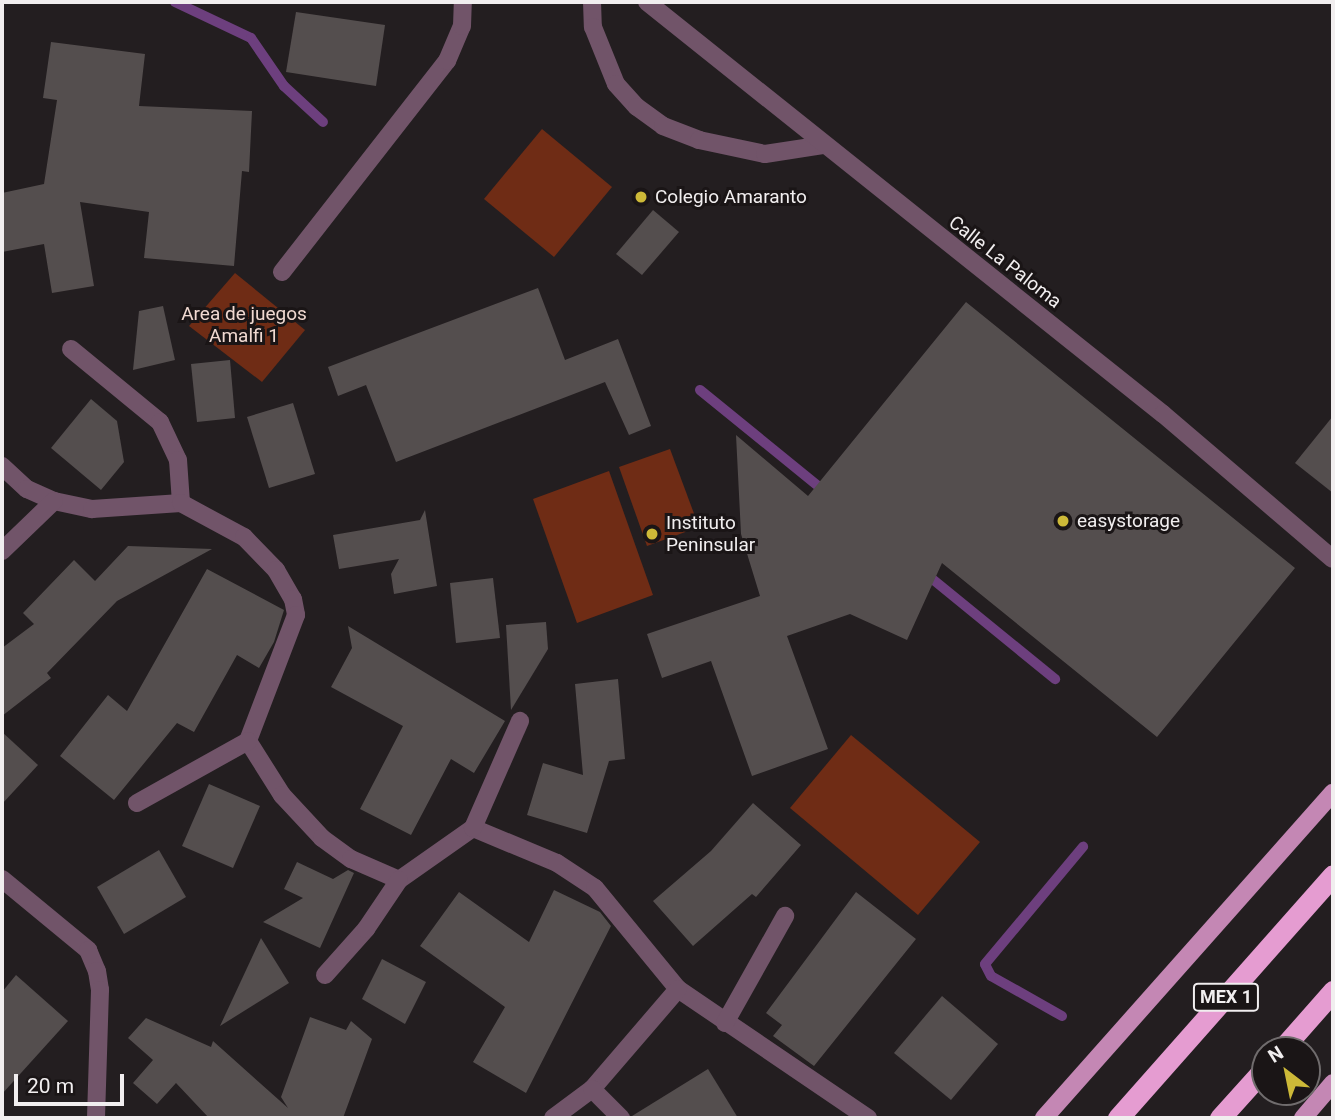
<!DOCTYPE html>
<html>
<head>
<meta charset="utf-8">
<style>
	body { margin:0 }
	#map { position:relative; width:1335px; height:1120px; overflow:hidden; background:#231e20; font-family:Roboto,sans-serif }
	div>[style] { position:absolute }
	[style*='--x'] { left:calc(var(--x)*1px); top:calc(var(--y)*1px); width:calc(var(--w)*1px); rotate:calc(var(--a)*1deg) }
	.green>* { inset:0; background:#6f2c15 }
	.stream>* { height:10px; margin:-5px; padding:0 5px; transform-origin:5px; border-radius:5px; background:#6d3f7e }
	.building>* { inset:0; background:#544e4e }
	.minor>* { height:18px; margin:-9px; padding:0 9px; transform-origin:9px; border-radius:9px; background:#715469 }
	.major>* { height:18px; margin:-9px; padding:0 9px; transform-origin:9px; border-radius:9px; background:#c487b4 }
	.highway>* { height:21px; margin:-10.5px; padding:0 10.5px; transform-origin:10.5px; border-radius:10.5px; background:#e59cd1 }
	.dots>* { width:19px; height:19px; translate:-50% -50%; box-sizing:border-box; border:4px solid #1a1516; border-radius:50% }
	span { translate:-50% -50%; white-space:nowrap; text-align:center; line-height:1.15; -webkit-text-stroke:6px #1a1516; paint-order:stroke }
	.shield-label span { padding:2px 5px; background:#1a1516; border:2px solid; border-radius:5px; -webkit-text-stroke-width:0 }
	.shield-label { font-size:18px; color:#f1eeef; font-weight:700 }
	.poi-label { font-size:19px; color:#f1eeef }
	.left { translate:0 -50%; text-align:left }
	.street-label { font-size:19px; color:#f1eeef }
	.park-label { font-size:19px; color:#f0d9d1 }
	.frame { position:absolute; inset:0; border:4px solid #f1eeef; pointer-events:none }
	.north { position:absolute; left:1251px; top:1036px; width:70px; height:70px; box-sizing:border-box; background:#1a1516; border:2px solid #706c6d; border-radius:50%; rotate:328deg; font-size:19px; font-weight:700; line-height:28px; text-align:center; color:#f1eeef }
	.north::after { content:''; display:block; margin:auto; width:24px; height:32px; background:#cdb938; clip-path:polygon(50% 0,100% 100%,50% 72%,0 100%) }
	.scale { position:absolute; left:14px; top:1074px; width:110px; height:32px; box-sizing:border-box; border:4px solid #f1eeef; border-top:0; padding-left:9px; font-size:21px; line-height:24px; white-space:nowrap; color:#f1eeef; -webkit-text-stroke:5px #1a1516; paint-order:stroke }
</style>
</head>
<body>
<div id="map">
	<div class="green">
		<i style="clip-path:polygon(542px 129px,612px 187px,554px 257px,484px 199px)"></i>
		<i style="clip-path:polygon(235px 273px,305px 330px,262px 382px,189px 326px)"></i>
		<i style="clip-path:polygon(670px 449px,699px 527px,647px 546px,619px 467px)"></i>
		<i style="clip-path:polygon(609px 471px,653px 595px,577px 623px,533px 499px)"></i>
		<i style="clip-path:polygon(851px 735px,980px 842px,918px 915px,790px 808px)"></i>
	</div>
	<div class="stream">
		<i style="--x:175;--y:2;--w:84;--a:25.3"></i>
		<i style="--x:251;--y:38;--w:58;--a:55.5"></i>
		<i style="--x:284;--y:86;--w:53;--a:42.7"></i>
		<i style="--x:700;--y:390;--w:165;--a:39.1"></i>
		<i style="--x:925;--y:573;--w:168;--a:39.2"></i>
		<i style="--x:1062;--y:1016;--w:81;--a:-150.6"></i>
		<i style="--x:991;--y:976;--w:13;--a:-117"></i>
		<i style="--x:985;--y:964;--w:153;--a:-50.1"></i>
	</div>
	<div class="building">
		<i style="clip-path:polygon(296px 12px,385px 25px,376px 86px,286px 72px)"></i>
		<i style="clip-path:polygon(51px 42px,145px 54px,139px 106px,252px 111px,249px 172px,242px 171px,234px 266px,144px 258px,149px 212px,80px 202px,94px 286px,52px 293px,44px 244px,2px 252px,2px 193px,44px 184px,57px 100px,43px 98px)"></i>
		<i style="clip-path:polygon(653px 210px,679px 232px,642px 275px,616px 254px)"></i>
		<i style="clip-path:polygon(538px 288px,565px 360px,618px 339px,651px 426px,629px 435px,605px 382px,396px 462px,366px 385px,338px 396px,328px 367px)"></i>
		<i style="clip-path:polygon(966px 302px,1295px 568px,1157px 737px,942px 563px,907px 640px,850px 614px,787px 636px,828px 749px,752px 776px,711px 661px,662px 678px,647px 634px,760px 596px,741px 534px,736px 435px,808px 496px)"></i>
		<i style="clip-path:polygon(163px 306px,175px 360px,133px 370px,139px 311px)"></i>
		<i style="clip-path:polygon(230px 360px,235px 418px,197px 422px,191px 364px)"></i>
		<i style="clip-path:polygon(91px 399px,117px 421px,124px 462px,101px 490px,51px 448px)"></i>
		<i style="clip-path:polygon(293px 403px,315px 474px,269px 488px,247px 417px)"></i>
		<i style="clip-path:polygon(1333px 416px,1333px 493px,1295px 463px)"></i>
		<i style="clip-path:polygon(425px 510px,437px 586px,394px 594px,391px 574px,399px 559px,339px 569px,333px 535px,420px 520px)"></i>
		<i style="clip-path:polygon(128px 546px,212px 549px,117px 601px,47px 673px,51px 678px,2px 716px,2px 648px,34px 624px,23px 613px,74px 560px,95px 581px)"></i>
		<i style="clip-path:polygon(207px 569px,284px 610px,274px 642px,259px 668px,237px 655px,194px 732px,177px 723px,114px 800px,60px 756px,108px 695px,127px 711px)"></i>
		<i style="clip-path:polygon(493px 578px,500px 638px,456px 643px,450px 583px)"></i>
		<i style="clip-path:polygon(546px 622px,548px 649px,511px 710px,506px 625px)"></i>
		<i style="clip-path:polygon(348px 626px,505px 721px,474px 773px,451px 759px,411px 835px,360px 809px,403px 726px,331px 687px,352px 648px)"></i>
		<i style="clip-path:polygon(618px 679px,625px 759px,609px 761px,587px 833px,527px 815px,543px 763px,583px 775px,575px 684px)"></i>
		<i style="clip-path:polygon(2px 732px,38px 765px,2px 804px)"></i>
		<i style="clip-path:polygon(209px 784px,260px 806px,233px 868px,182px 846px)"></i>
		<i style="clip-path:polygon(753px 803px,801px 845px,756px 897px,752px 894px,693px 946px,653px 901px,711px 851px)"></i>
		<i style="clip-path:polygon(159px 850px,186px 897px,124px 934px,97px 887px)"></i>
		<i style="clip-path:polygon(297px 862px,333px 879px,348px 870px,354px 873px,320px 948px,263px 922px,303px 898px,284px 889px)"></i>
		<i style="clip-path:polygon(554px 890px,600px 912px,611px 926px,526px 1093px,473px 1062px,505px 1007px,420px 946px,459px 892px,529px 942px)"></i>
		<i style="clip-path:polygon(856px 892px,916px 939px,814px 1066px,773px 1036px,782px 1025px,766px 1013px)"></i>
		<i style="clip-path:polygon(261px 938px,289px 983px,220px 1026px)"></i>
		<i style="clip-path:polygon(382px 959px,426px 982px,405px 1024px,362px 999px)"></i>
		<i style="clip-path:polygon(16px 975px,68px 1021px,2px 1094px,2px 992px)"></i>
		<i style="clip-path:polygon(942px 996px,998px 1044px,951px 1100px,894px 1053px)"></i>
		<i style="clip-path:polygon(310px 1017px,346px 1030px,351px 1021px,372px 1039px,343px 1118px,209px 1118px,176px 1083px,157px 1104px,133px 1083px,153px 1060px,128px 1038px,146px 1018px,211px 1047px,213px 1041px,288px 1108px,281px 1097px)"></i>
		<i style="clip-path:polygon(708px 1069px,738px 1118px,632px 1118px,632px 1116px)"></i>
	</div>
	<div class="minor">
		<i style="--x:592;--y:2;--w:25;--a:88"></i>
		<i style="--x:593;--y:27;--w:61;--a:68"></i>
		<i style="--x:616;--y:84;--w:31;--a:48"></i>
		<i style="--x:637;--y:107;--w:32;--a:36"></i>
		<i style="--x:663;--y:126;--w:39;--a:21"></i>
		<i style="--x:699;--y:140;--w:67;--a:12"></i>
		<i style="--x:765;--y:154;--w:60;--a:-8.7"></i>
		<i style="--x:647;--y:2;--w:660;--a:38.61"></i>
		<i style="--x:1163;--y:414;--w:223;--a:40.5"></i>
		<i style="--x:282;--y:272;--w:268;--a:-52"></i>
		<i style="--x:447;--y:61;--w:38;--a:-67"></i>
		<i style="--x:462;--y:26;--w:24;--a:-88"></i>
		<i style="--x:71;--y:349;--w:115;--a:39.4"></i>
		<i style="--x:160;--y:422;--w:42;--a:64.7"></i>
		<i style="--x:178;--y:460;--w:43;--a:86"></i>
		<i style="--x:2;--y:466;--w:34;--a:43"></i>
		<i style="--x:27;--y:489;--w:30;--a:24"></i>
		<i style="--x:54;--y:501;--w:39;--a:12"></i>
		<i style="--x:92;--y:509;--w:89;--a:-3.9"></i>
		<i style="--x:181;--y:503;--w:72;--a:28.4"></i>
		<i style="--x:244;--y:537;--w:46;--a:45.9"></i>
		<i style="--x:276;--y:570;--w:34;--a:60"></i>
		<i style="--x:293;--y:599;--w:16;--a:79"></i>
		<i style="--x:296;--y:615;--w:135;--a:110.9"></i>
		<i style="--x:248;--y:741;--w:64;--a:57.8"></i>
		<i style="--x:282;--y:795;--w:59;--a:47.1"></i>
		<i style="--x:322;--y:838;--w:36;--a:36"></i>
		<i style="--x:351;--y:859;--w:52;--a:23.6"></i>
		<i style="--x:399;--y:880;--w:90;--a:-35.1"></i>
		<i style="--x:473;--y:828;--w:91;--a:22.6"></i>
		<i style="--x:557;--y:863;--w:45;--a:33.3"></i>
		<i style="--x:595;--y:888;--w:131;--a:50.6"></i>
		<i style="--x:678;--y:989;--w:230;--a:34.2"></i>
		<i style="--x:2;--y:551;--w:72;--a:-43.9"></i>
		<i style="--x:137;--y:803;--w:127;--a:-29.2"></i>
		<i style="--x:473;--y:828;--w:117;--a:-66.3"></i>
		<i style="--x:2;--y:879;--w:112;--a:39.5"></i>
		<i style="--x:88;--y:950;--w:23;--a:67"></i>
		<i style="--x:97;--y:971;--w:19;--a:81"></i>
		<i style="--x:100;--y:990;--w:128;--a:91.8"></i>
		<i style="--x:325;--y:975;--w:62;--a:-48.3"></i>
		<i style="--x:366;--y:929;--w:59;--a:-56"></i>
		<i style="--x:725;--y:1023;--w:123;--a:-60.7"></i>
		<i style="--x:592;--y:1089;--w:132;--a:-49.3"></i>
		<i style="--x:553;--y:1118;--w:49;--a:-36.6"></i>
		<i style="--x:592;--y:1089;--w:41;--a:45"></i>
	</div>
	<div class="major">
		<i style="--x:1044;--y:1118;--w:435;--a:-48.4"></i>
		<i style="--x:1303;--y:1118;--w:46;--a:-49.4"></i>
	</div>
	<div class="highway">
		<i style="--x:1281;--y:1050;--w:79;--a:-48.6"></i>
		<i style="--x:1118;--y:1118;--w:324;--a:-48.5"></i>
		<i style="--x:1220;--y:1118;--w:67;--a:-48"></i>
	</div>
	<div class="dots">
		<i style="left:641px;top:197px;background:#cdb938"></i>
		<i style="left:1063px;top:521px;background:#cdb938"></i>
		<i style="left:652px;top:534px;background:#cdb938"></i>
	</div>
	<div class="shield-label">
		<span style="left:1226px;top:997px">MEX 1</span>
	</div>
	<div class="poi-label">
		<span class="left" style="left:655px;top:197px">Colegio Amaranto</span>
		<span class="left" style="left:1077px;top:521px">easystorage</span>
		<span class="left" style="left:666px;top:534px">Instituto<br>Peninsular</span>
	</div>
	<div class="street-label">
		<span style="left:1005px;top:262px;rotate:38deg">Calle La Paloma</span>
	</div>
	<div class="park-label">
		<span style="left:244px;top:325px">Area de juegos<br>Amalfi 1</span>
	</div>
	<div class="frame"></div>
	<div class="north">N</div>
	<div class="scale">20 m</div>
</div>
</body>
</html>
